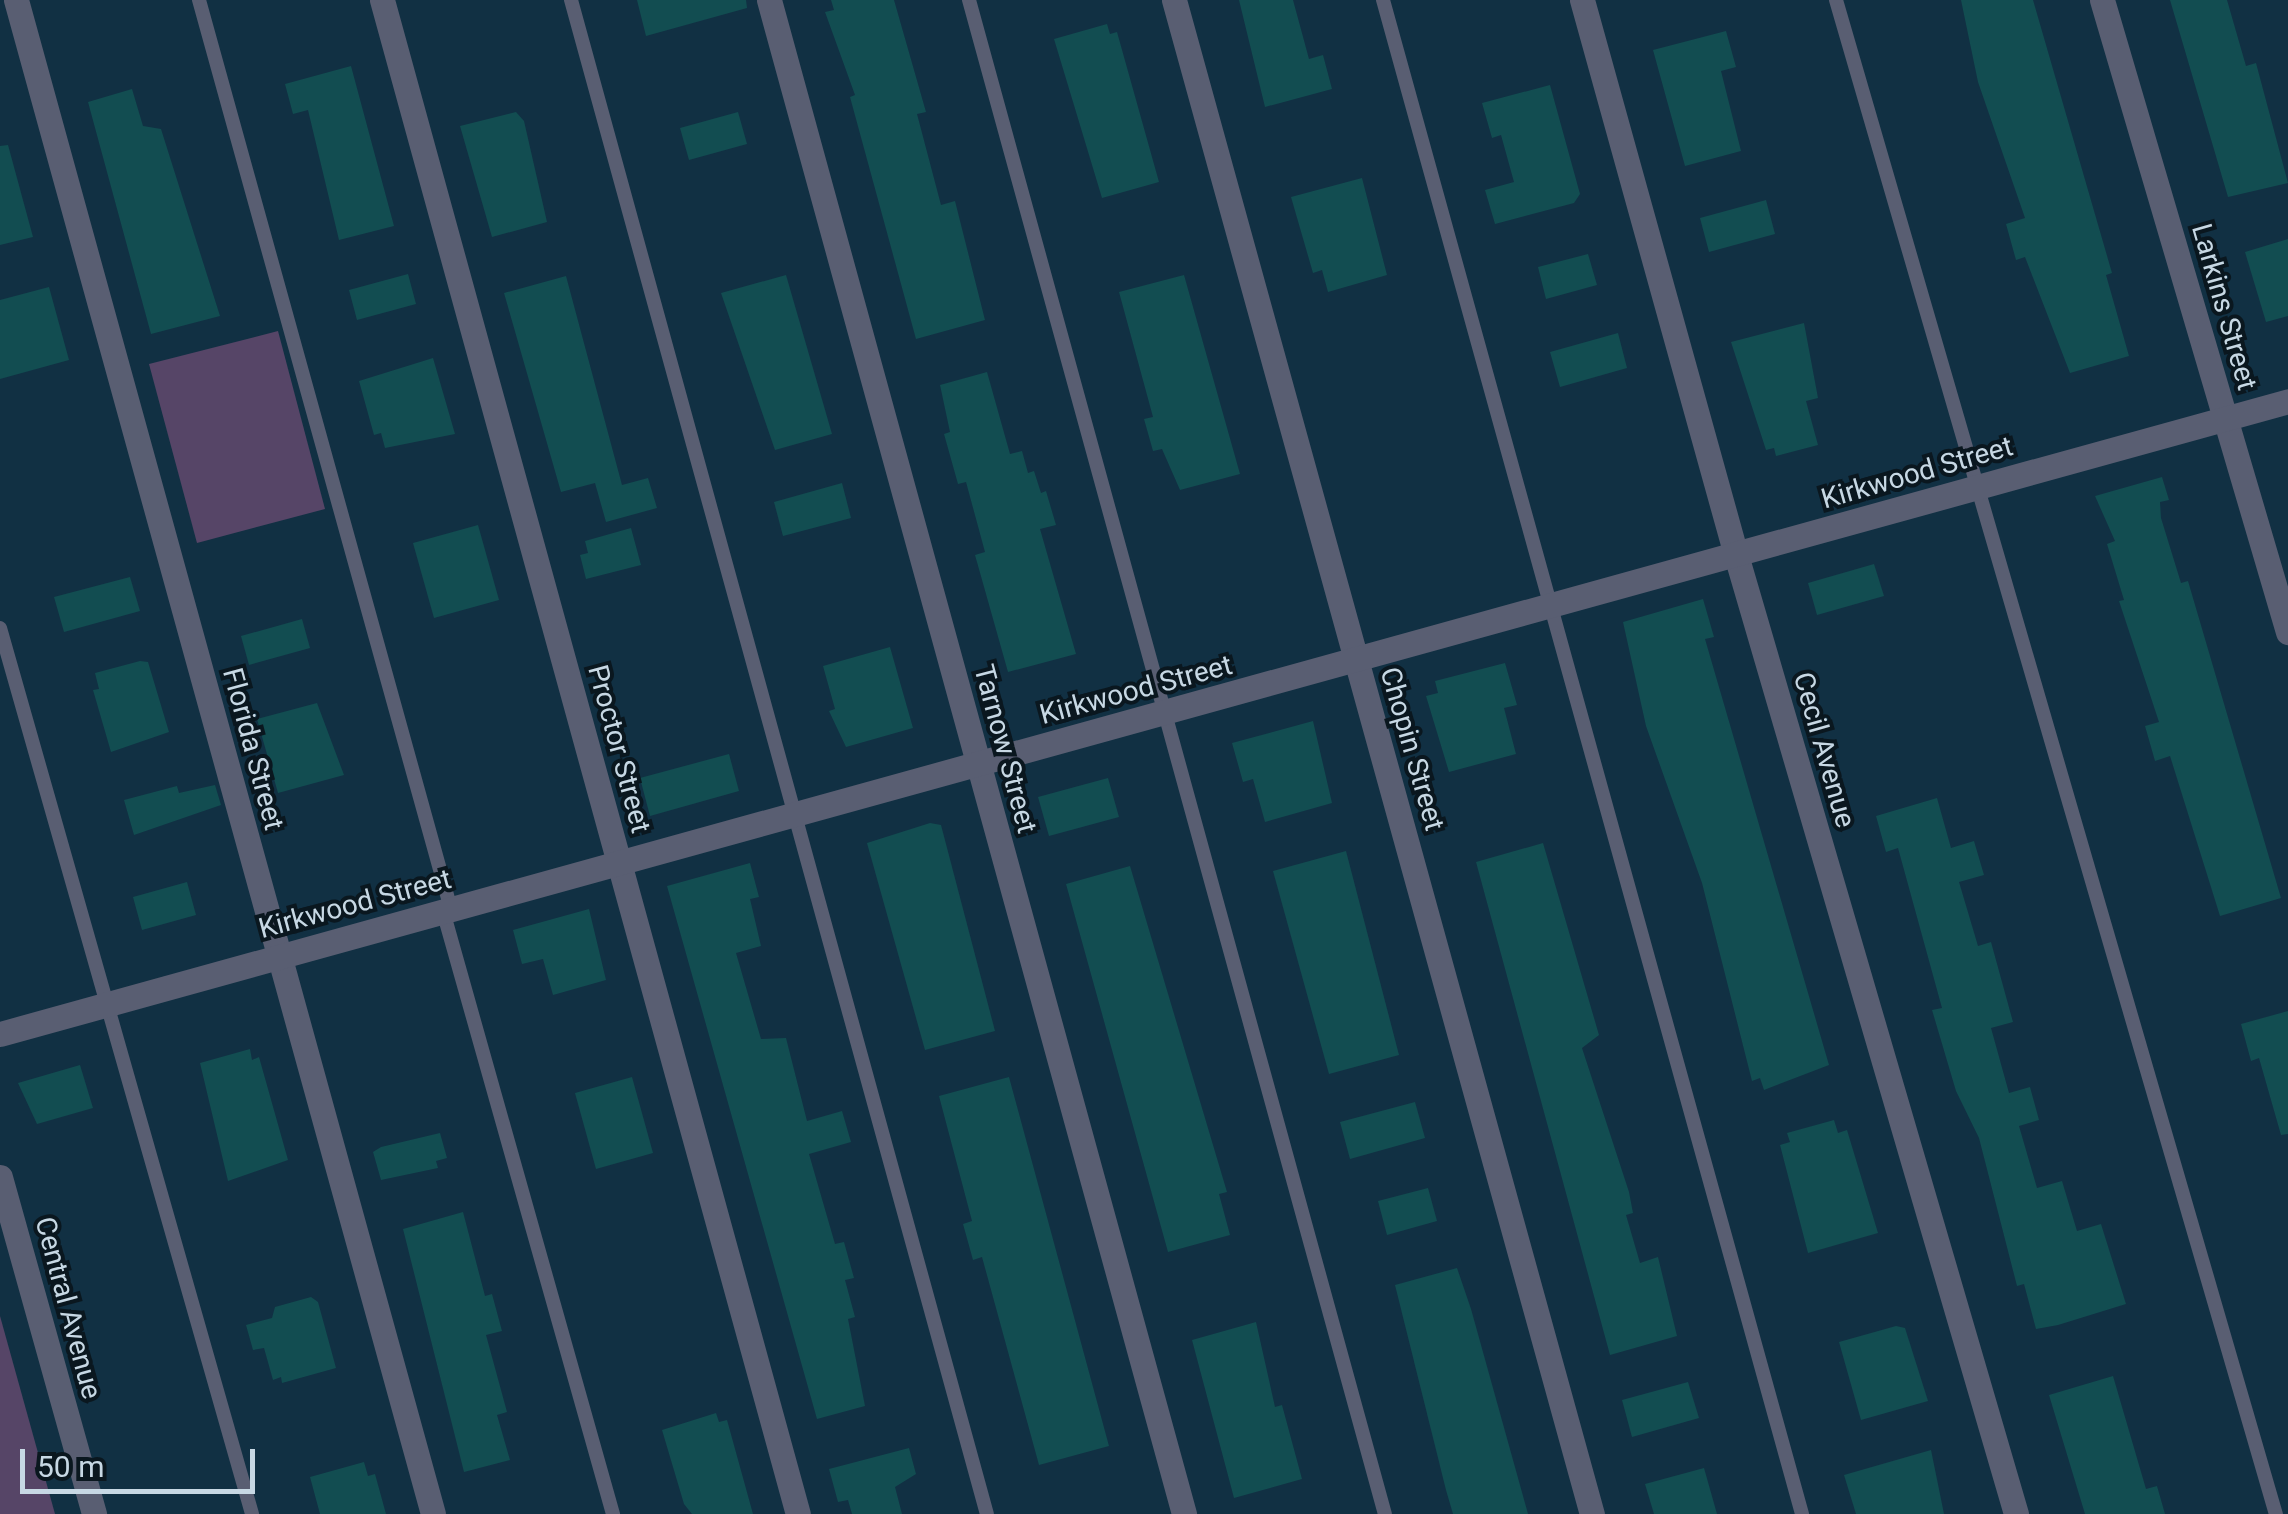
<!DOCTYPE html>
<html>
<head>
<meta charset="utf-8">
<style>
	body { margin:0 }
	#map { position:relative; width:2288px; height:1514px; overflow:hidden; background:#113043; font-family:Roboto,sans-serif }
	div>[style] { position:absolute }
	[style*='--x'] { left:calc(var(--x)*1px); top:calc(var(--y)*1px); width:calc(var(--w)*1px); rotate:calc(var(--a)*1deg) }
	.green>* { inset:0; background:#564567 }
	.building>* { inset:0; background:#124d51 }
	.lane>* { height:14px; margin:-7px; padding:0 7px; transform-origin:7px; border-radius:7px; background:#595e72 }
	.street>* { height:25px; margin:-12.5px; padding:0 12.5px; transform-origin:12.5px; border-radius:12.5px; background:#595e72 }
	span { translate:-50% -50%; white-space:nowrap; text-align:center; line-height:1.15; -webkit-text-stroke:8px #0a171f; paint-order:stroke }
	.street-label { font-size:28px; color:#c7d8e4 }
	.scale { position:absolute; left:20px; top:1449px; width:235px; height:45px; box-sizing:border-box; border:5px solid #c7d8e4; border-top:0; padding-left:12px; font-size:30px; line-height:35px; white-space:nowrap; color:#c7d8e4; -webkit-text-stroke:8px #0a171f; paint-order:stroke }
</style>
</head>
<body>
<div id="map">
	<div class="green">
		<i style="clip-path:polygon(278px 331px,325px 509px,197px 543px,149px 364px)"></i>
		<i style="clip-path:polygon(0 1316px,55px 1514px,0 1514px)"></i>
	</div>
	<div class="building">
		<i style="clip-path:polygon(637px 0,746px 0,747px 8px,646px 36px)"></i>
		<i style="clip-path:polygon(831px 0,894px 0,926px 112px,917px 114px,941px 205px,955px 201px,985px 320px,916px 339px,850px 97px,855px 95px,825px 12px,834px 10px)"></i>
		<i style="clip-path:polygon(1239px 0,1293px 0,1309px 59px,1323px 55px,1332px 89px,1265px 107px)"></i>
		<i style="clip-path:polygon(1961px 0,2033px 0,2112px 273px,2106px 275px,2129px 356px,2070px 373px,2025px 257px,2016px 260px,2006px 224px,2025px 218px,1978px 82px)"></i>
		<i style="clip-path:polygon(2170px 0,2227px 0,2246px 66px,2256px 63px,2288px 183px,2228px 197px)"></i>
		<i style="clip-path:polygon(1107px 24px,1110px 34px,1117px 32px,1159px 182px,1102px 198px,1054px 39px)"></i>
		<i style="clip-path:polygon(1726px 31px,1736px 67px,1721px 71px,1741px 151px,1685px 166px,1653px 50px)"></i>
		<i style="clip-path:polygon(351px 66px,394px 226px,339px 240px,308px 110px,293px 114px,285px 84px)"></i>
		<i style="clip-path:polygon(1550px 85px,1580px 194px,1574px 203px,1495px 224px,1485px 190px,1514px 182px,1501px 135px,1492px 138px,1482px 103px)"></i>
		<i style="clip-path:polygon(132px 89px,143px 126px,161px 129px,220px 316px,151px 334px,88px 102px)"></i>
		<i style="clip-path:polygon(516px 112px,524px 121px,547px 222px,492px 237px,460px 126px)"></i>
		<i style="clip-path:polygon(738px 112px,747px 144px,689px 160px,680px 128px)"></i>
		<i style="clip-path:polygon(8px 145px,33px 237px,0 245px,0 146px)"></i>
		<i style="clip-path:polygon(1362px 178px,1387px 275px,1328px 292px,1322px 270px,1313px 273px,1291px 197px)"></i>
		<i style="clip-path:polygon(1766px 200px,1775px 234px,1709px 252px,1700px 218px)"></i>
		<i style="clip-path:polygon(2288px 239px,2288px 316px,2266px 322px,2245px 252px)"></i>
		<i style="clip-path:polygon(1588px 254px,1597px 285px,1546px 299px,1538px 267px)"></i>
		<i style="clip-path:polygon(408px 274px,416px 304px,357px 320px,349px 290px)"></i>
		<i style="clip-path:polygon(786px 275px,832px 434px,775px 450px,721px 293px)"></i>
		<i style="clip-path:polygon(1184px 275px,1240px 474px,1180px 490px,1162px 449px,1153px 451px,1144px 419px,1153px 417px,1119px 292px)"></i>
		<i style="clip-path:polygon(566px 276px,622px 485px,648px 478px,657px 508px,606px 522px,595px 483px,561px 492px,504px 293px)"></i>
		<i style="clip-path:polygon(49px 287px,69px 360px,0 379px,0 300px)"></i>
		<i style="clip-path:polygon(1804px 323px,1818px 398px,1806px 401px,1818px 445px,1776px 456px,1774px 448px,1766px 450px,1731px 342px)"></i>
		<i style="clip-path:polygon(1618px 333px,1627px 368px,1560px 387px,1550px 352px)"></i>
		<i style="clip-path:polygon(433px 358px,455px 434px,385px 448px,381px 433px,374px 435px,359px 381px)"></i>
		<i style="clip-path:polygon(987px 372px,1010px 454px,1022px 451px,1028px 473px,1034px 471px,1041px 493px,1046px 491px,1056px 525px,1040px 529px,1076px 654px,1008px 672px,975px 555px,985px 552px,966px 482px,958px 484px,944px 434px,950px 432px,940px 385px)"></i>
		<i style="clip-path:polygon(2162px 477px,2169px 500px,2160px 502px,2161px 518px,2181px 583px,2188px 581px,2281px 898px,2220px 916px,2170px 756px,2155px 761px,2145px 726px,2159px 722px,2119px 601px,2124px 600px,2107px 544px,2115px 541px,2095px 496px)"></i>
		<i style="clip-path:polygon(842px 483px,851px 518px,783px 536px,774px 502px)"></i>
		<i style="clip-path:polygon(478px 525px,499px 600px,434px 618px,413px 543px)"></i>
		<i style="clip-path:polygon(631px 528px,641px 565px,586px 579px,580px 555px,588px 553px,585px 541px)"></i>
		<i style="clip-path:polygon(1874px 564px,1884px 596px,1817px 615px,1808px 583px)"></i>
		<i style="clip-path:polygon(130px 577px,140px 611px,64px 632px,54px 597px)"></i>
		<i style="clip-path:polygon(1703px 599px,1714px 637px,1705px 639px,1829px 1065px,1764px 1090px,1760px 1078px,1752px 1081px,1702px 883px,1646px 726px,1623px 622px)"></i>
		<i style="clip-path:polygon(302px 619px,310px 648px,249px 665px,241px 636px)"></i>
		<i style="clip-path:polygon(890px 647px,913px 728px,846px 747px,829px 711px,835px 709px,823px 666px)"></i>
		<i style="clip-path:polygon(140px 661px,148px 662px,169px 732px,111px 752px,93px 690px,99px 689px,95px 673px)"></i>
		<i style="clip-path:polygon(1505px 663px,1517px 705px,1504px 708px,1516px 754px,1449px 772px,1426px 696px,1438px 693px,1435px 681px)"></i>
		<i style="clip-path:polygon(317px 703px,344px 775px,278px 793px,257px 719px)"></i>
		<i style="clip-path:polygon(1313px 721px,1332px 803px,1265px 822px,1253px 779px,1243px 782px,1232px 743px)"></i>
		<i style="clip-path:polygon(729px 754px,739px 791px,650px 816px,640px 778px)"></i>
		<i style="clip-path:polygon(1108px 778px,1119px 817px,1049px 836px,1038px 797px)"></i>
		<i style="clip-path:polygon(215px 785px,221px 805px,134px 835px,124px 800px,177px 786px,179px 793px)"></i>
		<i style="clip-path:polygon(1937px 798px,1951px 848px,1974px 841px,1984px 875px,1959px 882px,1978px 946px,1991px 942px,2013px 1022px,1991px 1028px,2009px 1093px,2030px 1087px,2039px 1120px,2019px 1126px,2037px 1188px,2062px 1181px,2077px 1231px,2101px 1224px,2126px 1304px,2058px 1325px,2036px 1329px,2024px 1284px,2017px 1286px,1979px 1138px,1956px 1091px,1932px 1010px,1942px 1008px,1898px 848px,1886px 852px,1876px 816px)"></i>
		<i style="clip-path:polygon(930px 823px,941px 825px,995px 1031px,925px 1050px,867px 843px)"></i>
		<i style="clip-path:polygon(1543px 843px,1599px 1035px,1582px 1048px,1629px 1192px,1633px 1213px,1626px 1215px,1640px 1263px,1658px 1257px,1677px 1336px,1610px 1355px,1476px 862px)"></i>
		<i style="clip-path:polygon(1346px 851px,1399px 1055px,1329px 1074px,1273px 871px)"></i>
		<i style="clip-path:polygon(750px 863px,759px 897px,750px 899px,761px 946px,736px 953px,761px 1039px,786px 1038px,807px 1121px,842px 1111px,851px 1142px,809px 1154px,835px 1244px,844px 1242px,854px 1278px,845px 1280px,855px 1317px,848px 1319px,865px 1406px,817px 1419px,667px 886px)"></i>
		<i style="clip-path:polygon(1130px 866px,1227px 1192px,1219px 1194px,1230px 1235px,1168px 1252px,1066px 884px)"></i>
		<i style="clip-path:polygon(187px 882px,196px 915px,142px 930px,133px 897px)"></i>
		<i style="clip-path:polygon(589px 909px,606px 980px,553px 995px,543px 959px,522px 964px,513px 930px)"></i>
		<i style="clip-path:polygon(2288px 1011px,2288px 1134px,2281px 1135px,2259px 1058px,2251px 1061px,2241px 1024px)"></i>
		<i style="clip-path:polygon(250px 1049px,252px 1060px,259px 1057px,288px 1160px,228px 1181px,200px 1063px)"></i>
		<i style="clip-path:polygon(80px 1065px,93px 1108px,37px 1124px,18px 1083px)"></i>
		<i style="clip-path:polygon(632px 1077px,653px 1153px,596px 1169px,575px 1093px)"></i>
		<i style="clip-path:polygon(1009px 1077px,1109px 1446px,1039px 1465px,982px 1257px,973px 1260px,963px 1224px,972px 1221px,939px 1096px)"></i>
		<i style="clip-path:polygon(1415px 1102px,1425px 1138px,1350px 1159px,1340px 1122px)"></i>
		<i style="clip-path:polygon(1834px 1120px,1838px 1133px,1847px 1130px,1878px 1233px,1808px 1253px,1780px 1145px,1790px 1142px,1787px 1133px)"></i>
		<i style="clip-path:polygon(440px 1133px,447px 1158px,436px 1161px,438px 1168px,381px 1180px,373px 1152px,381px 1147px)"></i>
		<i style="clip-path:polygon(1428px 1188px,1437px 1221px,1387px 1235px,1378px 1201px)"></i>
		<i style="clip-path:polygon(463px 1212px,485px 1296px,492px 1294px,502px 1331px,486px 1335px,507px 1412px,497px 1415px,510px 1460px,464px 1472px,403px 1229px)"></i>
		<i style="clip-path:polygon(1457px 1268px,1471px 1309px,1528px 1514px,1453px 1514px,1446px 1490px,1395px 1285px)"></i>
		<i style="clip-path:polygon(311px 1297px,318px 1302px,336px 1368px,282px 1383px,281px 1377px,273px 1380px,264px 1348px,253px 1350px,246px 1325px,272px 1318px,275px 1307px)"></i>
		<i style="clip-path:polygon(1256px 1322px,1275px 1407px,1282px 1405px,1302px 1479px,1234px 1498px,1192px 1340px)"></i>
		<i style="clip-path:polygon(1896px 1326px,1905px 1328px,1928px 1401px,1861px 1420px,1839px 1342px)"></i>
		<i style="clip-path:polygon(2113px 1376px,2146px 1489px,2157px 1486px,2165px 1514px,2085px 1514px,2049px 1395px)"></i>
		<i style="clip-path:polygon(1688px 1382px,1699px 1418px,1632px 1437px,1622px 1400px)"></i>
		<i style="clip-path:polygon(716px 1413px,719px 1422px,727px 1420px,753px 1514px,692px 1514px,684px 1504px,662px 1430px)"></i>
		<i style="clip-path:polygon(909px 1448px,916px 1474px,895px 1487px,902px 1514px,852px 1514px,848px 1500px,838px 1502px,829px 1469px)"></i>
		<i style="clip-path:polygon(1931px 1450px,1944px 1514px,1856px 1514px,1844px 1475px)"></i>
		<i style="clip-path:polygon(364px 1462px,368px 1476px,375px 1474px,386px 1514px,320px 1514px,310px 1477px)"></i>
		<i style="clip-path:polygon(1704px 1468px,1717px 1514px,1654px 1514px,1645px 1484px)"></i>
	</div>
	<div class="lane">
		<i style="--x:199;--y:0;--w:943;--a:74.51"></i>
		<i style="--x:571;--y:0;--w:1570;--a:74.64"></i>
		<i style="--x:969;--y:0;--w:1570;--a:74.64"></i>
		<i style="--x:1383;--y:0;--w:1571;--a:74.53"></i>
		<i style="--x:1836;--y:0;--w:1577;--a:73.8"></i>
		<i style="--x:0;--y:628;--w:921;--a:74.12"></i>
		<i style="--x:443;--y:911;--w:627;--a:74.26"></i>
	</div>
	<div class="street">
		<i style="--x:16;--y:0;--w:1570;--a:74.6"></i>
		<i style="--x:382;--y:0;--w:1570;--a:74.64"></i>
		<i style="--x:769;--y:0;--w:1570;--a:74.67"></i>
		<i style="--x:1174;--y:0;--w:1571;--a:74.57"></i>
		<i style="--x:1582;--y:0;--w:576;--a:74.49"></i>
		<i style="--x:1736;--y:555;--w:999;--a:73.72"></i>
		<i style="--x:2102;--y:0;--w:659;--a:73.6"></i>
		<i style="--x:0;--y:1034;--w:2374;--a:-15.46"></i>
		<i style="--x:0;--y:1177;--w:350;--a:74.4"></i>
	</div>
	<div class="street-label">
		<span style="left:2224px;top:307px;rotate:74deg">Larkins Street</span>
		<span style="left:1917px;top:473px;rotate:-16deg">Kirkwood Street</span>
		<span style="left:1136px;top:690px;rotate:-15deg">Kirkwood Street</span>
		<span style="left:253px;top:749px;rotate:75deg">Florida Street</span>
		<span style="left:619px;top:749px;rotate:75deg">Proctor Street</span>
		<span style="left:1005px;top:749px;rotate:75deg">Tarnow Street</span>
		<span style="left:1412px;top:749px;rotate:74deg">Chopin Street</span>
		<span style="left:1824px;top:750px;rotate:74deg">Cecil Avenue</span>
		<span style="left:355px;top:904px;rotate:-15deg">Kirkwood Street</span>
		<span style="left:68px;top:1308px;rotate:75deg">Central Avenue</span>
	</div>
	<div class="scale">50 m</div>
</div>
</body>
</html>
